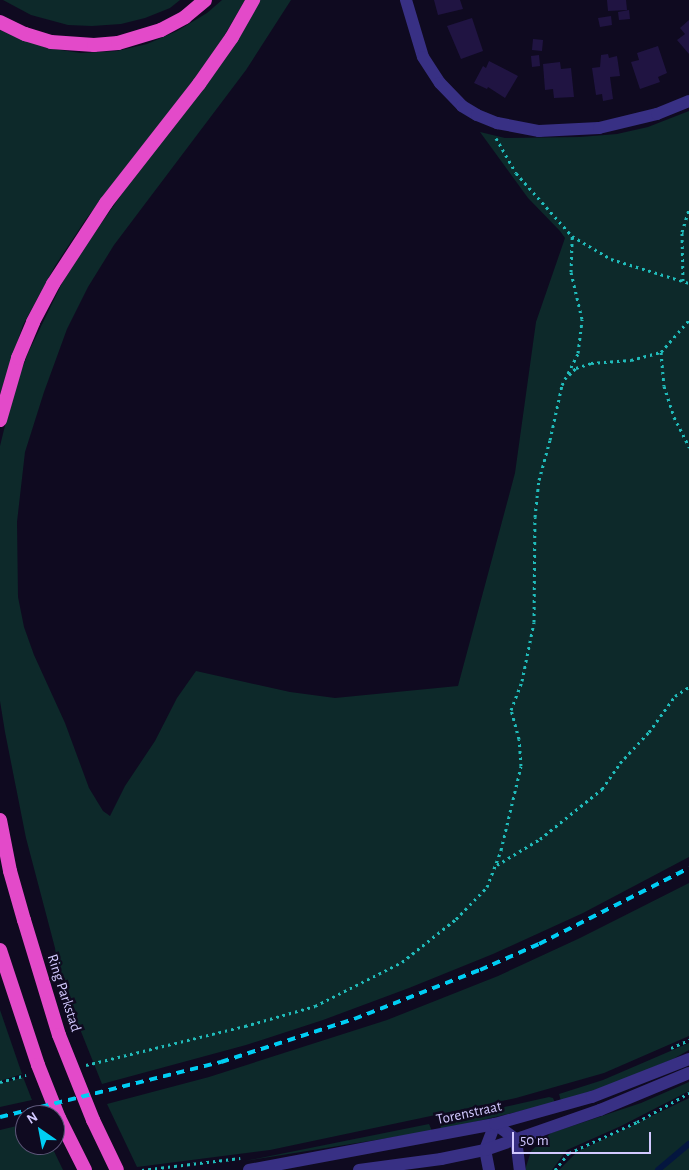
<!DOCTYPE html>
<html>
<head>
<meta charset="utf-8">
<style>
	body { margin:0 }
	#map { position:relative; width:689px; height:1170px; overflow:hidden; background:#0f0a20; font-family:"Alegreya Sans",sans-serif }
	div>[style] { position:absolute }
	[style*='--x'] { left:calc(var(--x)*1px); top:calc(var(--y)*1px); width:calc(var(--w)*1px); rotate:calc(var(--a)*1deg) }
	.green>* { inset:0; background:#0d292a }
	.stream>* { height:5.5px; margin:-2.75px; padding:0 2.75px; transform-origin:2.75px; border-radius:2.75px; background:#04163f }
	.building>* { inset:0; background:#201442 }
	.path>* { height:3px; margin-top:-1.5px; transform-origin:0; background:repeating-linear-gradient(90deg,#20bbba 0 2.5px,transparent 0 6.5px) }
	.minor>* { height:12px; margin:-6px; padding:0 6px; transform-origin:6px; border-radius:6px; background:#383084 }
	.tertiary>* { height:12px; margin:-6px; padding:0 6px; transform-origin:6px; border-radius:6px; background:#383084 }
	.trunk>* { height:14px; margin:-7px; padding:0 7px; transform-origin:7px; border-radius:7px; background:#e34ac9 }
	.rail>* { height:4px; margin-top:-2px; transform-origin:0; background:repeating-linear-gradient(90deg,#00cef4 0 8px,transparent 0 14px) }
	span { translate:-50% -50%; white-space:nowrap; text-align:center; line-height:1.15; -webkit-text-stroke:5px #0f0a20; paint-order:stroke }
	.street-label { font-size:15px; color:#d2c9ff }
	.north { position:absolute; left:15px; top:1105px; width:50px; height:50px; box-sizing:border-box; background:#0f0a20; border:1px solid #5d5679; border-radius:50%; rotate:327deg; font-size:14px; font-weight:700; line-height:20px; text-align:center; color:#d2c9ff }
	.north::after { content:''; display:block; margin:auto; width:18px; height:22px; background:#00cef4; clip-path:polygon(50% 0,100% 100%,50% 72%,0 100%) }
	.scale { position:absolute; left:512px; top:1132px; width:139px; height:22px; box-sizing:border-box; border:2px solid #d2c9ff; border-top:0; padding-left:6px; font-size:15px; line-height:18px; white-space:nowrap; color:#d2c9ff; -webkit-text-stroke:4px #0f0a20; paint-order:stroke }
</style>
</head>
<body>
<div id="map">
	<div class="green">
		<i style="clip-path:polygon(3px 0,180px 0,170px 8px,145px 18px,121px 24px,92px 26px,68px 25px,31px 15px)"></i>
		<i style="clip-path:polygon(222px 0,245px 0,220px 43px,186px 91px,86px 219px,55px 266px,23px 325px,0 394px,0 30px,47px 48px,81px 53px,117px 51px,147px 44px,177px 31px,207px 13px)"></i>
		<i style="clip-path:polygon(260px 0,291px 0,246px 70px,114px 245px,88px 287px,67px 329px,44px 392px,25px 452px,17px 522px,18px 597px,24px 627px,34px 655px,65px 723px,89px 788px,103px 811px,110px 816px,125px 786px,155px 741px,177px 698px,196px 671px,290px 692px,335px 698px,458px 686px,515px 473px,536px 322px,565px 238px,560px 231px,528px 198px,480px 132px,505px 138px,580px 137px,617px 134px,648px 127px,689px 111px,689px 857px,583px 913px,493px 954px,409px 988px,323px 1020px,246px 1045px,102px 1084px,76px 1019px,72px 1015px,59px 976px,55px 948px,26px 838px,5px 732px,0 701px,0 446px,13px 393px,28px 353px,68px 271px,126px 188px,225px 58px)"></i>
		<i style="clip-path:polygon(689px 883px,689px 1036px,604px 1073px,516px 1098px,270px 1150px,137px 1167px,107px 1104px,209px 1077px,387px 1020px,498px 976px,580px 938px)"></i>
		<i style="clip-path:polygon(0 1010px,22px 1074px,0 1081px)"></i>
		<i style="clip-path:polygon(689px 1043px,689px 1050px,673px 1059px,610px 1085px,561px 1101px,559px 1094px,603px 1080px)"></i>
		<i style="clip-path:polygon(23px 1077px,32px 1100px,0 1107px,0 1084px)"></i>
		<i style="clip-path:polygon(689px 1082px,689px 1091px,621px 1126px,567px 1150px,552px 1170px,525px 1170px,531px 1151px,551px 1133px,641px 1103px)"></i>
		<i style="clip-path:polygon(549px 1097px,553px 1098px,555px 1103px,440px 1130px,442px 1121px)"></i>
		<i style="clip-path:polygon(689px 1098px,689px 1170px,559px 1170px,577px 1152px)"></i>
		<i style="clip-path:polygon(25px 1124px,25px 1145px,51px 1145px,63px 1170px,0 1170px,0 1130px)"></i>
		<i style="clip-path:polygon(429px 1124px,432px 1131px,245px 1161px)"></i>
	</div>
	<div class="stream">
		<i style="--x:658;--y:1170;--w:40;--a:-40"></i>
	</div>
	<div class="building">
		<i style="clip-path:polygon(434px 0,460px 0,463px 9px,438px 15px)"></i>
		<i style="clip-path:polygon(607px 0,626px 0,627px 10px,608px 11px)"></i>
		<i style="clip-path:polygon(629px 10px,630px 19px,619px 20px,618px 12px)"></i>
		<i style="clip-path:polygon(611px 16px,612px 25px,600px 27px,598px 18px)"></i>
		<i style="clip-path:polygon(472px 18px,483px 51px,461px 59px,447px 26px)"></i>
		<i style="clip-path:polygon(689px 20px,689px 54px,677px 40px,685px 34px,680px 28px)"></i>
		<i style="clip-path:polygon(533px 39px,543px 40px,542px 51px,532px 50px)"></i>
		<i style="clip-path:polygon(658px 46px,667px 73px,658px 77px,660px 82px,640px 89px,631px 62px,639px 60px,637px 53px)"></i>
		<i style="clip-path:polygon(608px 54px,609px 58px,617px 56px,620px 76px,610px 77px,613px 99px,603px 101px,602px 94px,596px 95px,592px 68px,600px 67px,601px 55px)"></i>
		<i style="clip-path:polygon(539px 55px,540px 66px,532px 67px,531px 56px)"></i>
		<i style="clip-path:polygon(489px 61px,518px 76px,505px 98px,488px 87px,487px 89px,474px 83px,483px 66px,486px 68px)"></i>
		<i style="clip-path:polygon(560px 62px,561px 69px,571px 68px,574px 97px,554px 98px,553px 89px,545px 90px,543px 64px)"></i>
	</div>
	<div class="path">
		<i style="--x:496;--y:138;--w:40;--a:60.3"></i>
		<i style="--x:516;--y:173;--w:84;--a:48.4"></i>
		<i style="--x:572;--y:236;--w:45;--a:30.5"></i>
		<i style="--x:611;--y:259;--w:82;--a:17.1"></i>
		<i style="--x:683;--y:281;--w:49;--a:-91.2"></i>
		<i style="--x:682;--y:232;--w:24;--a:-73"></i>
		<i style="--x:661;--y:352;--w:34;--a:85"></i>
		<i style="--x:664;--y:386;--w:33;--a:72"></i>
		<i style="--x:674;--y:417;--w:34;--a:63"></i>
		<i style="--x:569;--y:375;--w:10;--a:-45"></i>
		<i style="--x:576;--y:368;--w:16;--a:-18"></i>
		<i style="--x:591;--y:363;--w:40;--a:-4.3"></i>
		<i style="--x:631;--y:360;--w:31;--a:-15"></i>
		<i style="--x:661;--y:352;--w:43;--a:-48.8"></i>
		<i style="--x:497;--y:865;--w:50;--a:-31.2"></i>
		<i style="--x:540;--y:839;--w:80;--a:-38.9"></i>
		<i style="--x:602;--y:789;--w:32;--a:-55"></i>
		<i style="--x:620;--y:763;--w:42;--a:-46.9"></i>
		<i style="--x:649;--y:732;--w:44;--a:-54.2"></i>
		<i style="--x:675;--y:696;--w:17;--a:-33"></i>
		<i style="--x:671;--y:1048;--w:20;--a:-24"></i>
		<i style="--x:86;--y:1065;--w:164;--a:-13.8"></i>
		<i style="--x:245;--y:1026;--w:73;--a:-15.9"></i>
		<i style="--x:315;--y:1006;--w:97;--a:-26.8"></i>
		<i style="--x:402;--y:962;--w:69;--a:-38.5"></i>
		<i style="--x:456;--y:919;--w:45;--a:-45.9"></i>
		<i style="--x:487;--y:887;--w:40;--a:-69"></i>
		<i style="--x:501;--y:850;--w:86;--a:-76.6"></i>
		<i style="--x:521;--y:766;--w:27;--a:-94"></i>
		<i style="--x:519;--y:739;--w:30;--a:-105"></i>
		<i style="--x:511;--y:710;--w:31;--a:-69"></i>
		<i style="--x:522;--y:681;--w:60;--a:-78.5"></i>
		<i style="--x:534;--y:622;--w:105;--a:-89.5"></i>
		<i style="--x:535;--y:517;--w:37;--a:-84"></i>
		<i style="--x:539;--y:480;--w:41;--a:-74.6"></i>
		<i style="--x:550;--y:440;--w:56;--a:-77.7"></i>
		<i style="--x:562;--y:385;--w:36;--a:-63"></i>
		<i style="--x:578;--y:353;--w:34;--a:-83"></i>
		<i style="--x:582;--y:319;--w:48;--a:-103.2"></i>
		<i style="--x:571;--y:272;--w:36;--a:-88"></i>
		<i style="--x:0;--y:1082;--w:27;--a:-15"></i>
		<i style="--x:142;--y:1170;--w:99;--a:-7"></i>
		<i style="--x:555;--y:1170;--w:22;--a:-51"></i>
		<i style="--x:569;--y:1153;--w:75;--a:-24.5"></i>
		<i style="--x:637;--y:1122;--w:60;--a:-29.1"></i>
	</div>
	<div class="minor">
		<i style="--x:406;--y:0;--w:59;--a:73.4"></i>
		<i style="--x:423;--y:57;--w:31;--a:57"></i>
		<i style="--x:440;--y:83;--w:32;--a:46"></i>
		<i style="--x:462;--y:106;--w:17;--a:31"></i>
		<i style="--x:477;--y:115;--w:22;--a:22"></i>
		<i style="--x:497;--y:123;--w:43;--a:10.8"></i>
		<i style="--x:539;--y:131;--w:60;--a:-2.9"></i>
		<i style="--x:599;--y:128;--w:60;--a:-13.6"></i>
		<i style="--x:657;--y:114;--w:35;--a:-22"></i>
		<i style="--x:489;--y:1170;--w:20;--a:-101"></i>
		<i style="--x:485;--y:1150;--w:28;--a:-69"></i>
		<i style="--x:495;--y:1124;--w:26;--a:36"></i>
		<i style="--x:516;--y:1139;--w:31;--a:83"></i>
	</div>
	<div class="tertiary">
		<i style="--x:249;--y:1170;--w:250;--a:-10.6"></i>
		<i style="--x:495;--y:1124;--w:101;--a:-15.6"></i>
		<i style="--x:592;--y:1097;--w:104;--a:-21.4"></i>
		<i style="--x:359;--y:1170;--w:83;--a:-7.6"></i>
		<i style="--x:441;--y:1159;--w:45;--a:-11.6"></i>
		<i style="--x:485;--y:1150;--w:122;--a:-19.2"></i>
		<i style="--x:600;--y:1110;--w:96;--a:-22.6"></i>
	</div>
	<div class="trunk">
		<i style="--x:0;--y:22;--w:28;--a:26"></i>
		<i style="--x:25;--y:34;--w:27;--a:17"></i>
		<i style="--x:51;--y:42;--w:43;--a:4"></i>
		<i style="--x:94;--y:45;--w:24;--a:-5"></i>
		<i style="--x:118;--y:43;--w:45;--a:-16.8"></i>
		<i style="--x:161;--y:30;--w:27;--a:-28"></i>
		<i style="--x:185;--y:17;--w:26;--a:-40"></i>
		<i style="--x:0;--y:420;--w:65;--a:-73.8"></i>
		<i style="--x:18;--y:358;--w:39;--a:-67"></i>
		<i style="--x:33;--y:322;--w:43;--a:-62.2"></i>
		<i style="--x:53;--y:284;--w:97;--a:-56.8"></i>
		<i style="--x:106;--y:203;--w:151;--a:-52"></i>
		<i style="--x:199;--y:84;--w:57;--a:-54.9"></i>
		<i style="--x:232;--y:37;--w:43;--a:-60.4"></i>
		<i style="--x:0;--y:820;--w:52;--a:78.9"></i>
		<i style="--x:10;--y:871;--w:51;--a:74.1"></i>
		<i style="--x:24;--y:920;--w:120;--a:73.1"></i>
		<i style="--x:59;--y:1035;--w:92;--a:68.2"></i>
		<i style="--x:93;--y:1120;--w:55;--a:64.4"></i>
		<i style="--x:0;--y:950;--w:121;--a:71.7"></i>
		<i style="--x:38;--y:1065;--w:57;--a:68.4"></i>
		<i style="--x:59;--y:1118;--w:58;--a:63.4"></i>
	</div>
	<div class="rail">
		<i style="--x:0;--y:1117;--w:228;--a:-14"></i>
		<i style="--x:221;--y:1062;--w:140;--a:-17.9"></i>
		<i style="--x:354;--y:1019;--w:135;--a:-21.3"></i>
		<i style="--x:480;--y:970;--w:64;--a:-23.8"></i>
		<i style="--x:539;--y:944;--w:168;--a:-26.9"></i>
	</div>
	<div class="street-label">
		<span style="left:64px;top:993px;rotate:72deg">Ring Parkstad</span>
		<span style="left:469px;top:1113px;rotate:-12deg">Torenstraat</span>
	</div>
	<div class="north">N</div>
	<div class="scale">50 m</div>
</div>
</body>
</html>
